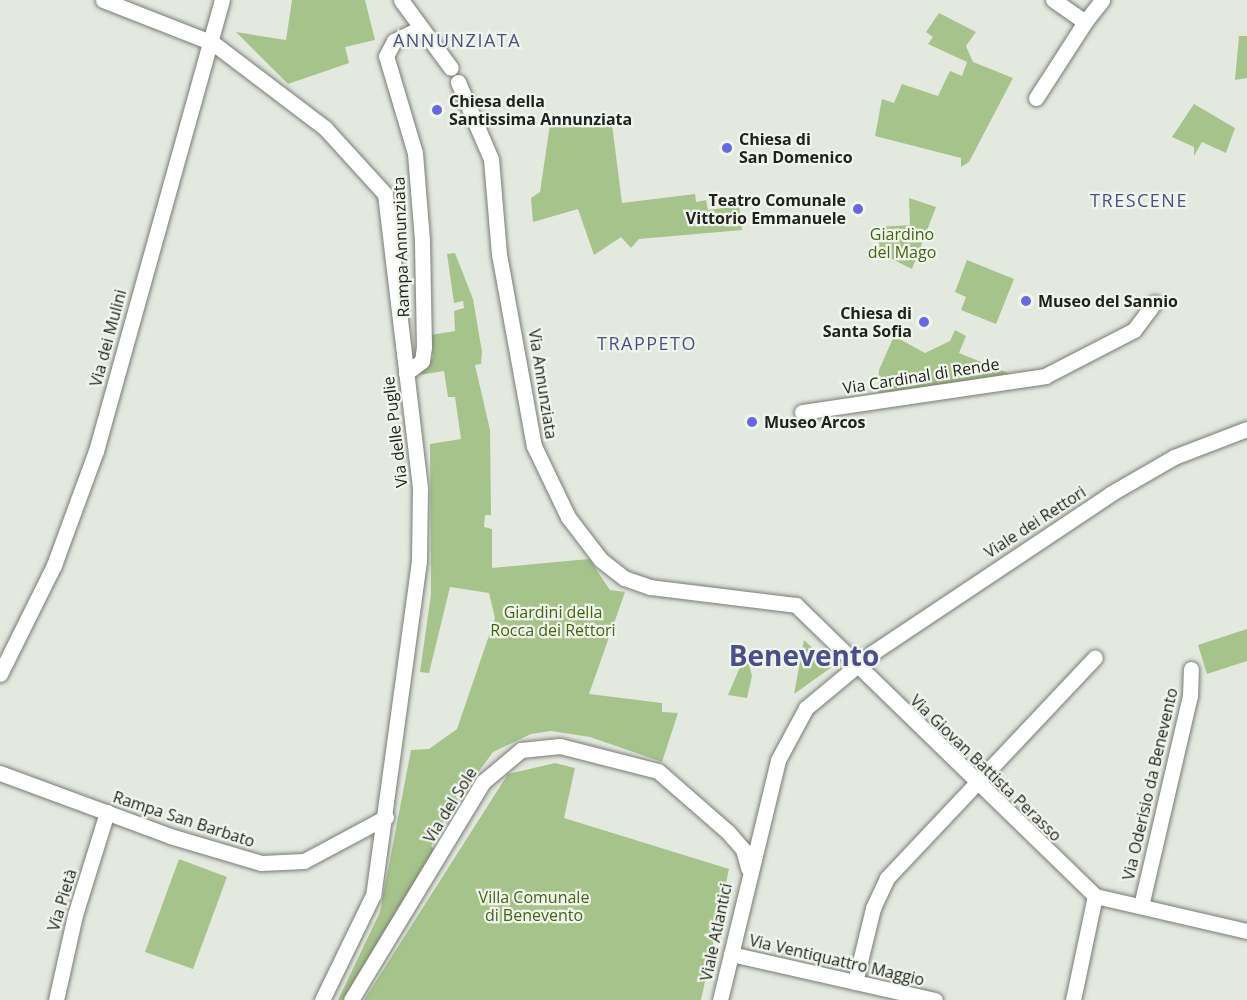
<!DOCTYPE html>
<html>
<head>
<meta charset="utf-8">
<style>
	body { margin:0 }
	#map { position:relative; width:1247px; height:1000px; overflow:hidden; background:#e4e9e0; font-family:"Open Sans",sans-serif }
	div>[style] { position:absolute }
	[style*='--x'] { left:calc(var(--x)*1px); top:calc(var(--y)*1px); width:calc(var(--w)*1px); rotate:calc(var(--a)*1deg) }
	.green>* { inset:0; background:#a6c38b }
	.roads { filter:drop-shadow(0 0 2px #777c74) drop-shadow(0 0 2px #777c74) }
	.minor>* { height:15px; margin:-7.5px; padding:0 7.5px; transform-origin:7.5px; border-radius:7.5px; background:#fff }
	.dots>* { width:16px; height:16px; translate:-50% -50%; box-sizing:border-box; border:3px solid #f1f6ed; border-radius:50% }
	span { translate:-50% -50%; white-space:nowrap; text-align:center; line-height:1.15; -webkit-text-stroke:4.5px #f1f6ed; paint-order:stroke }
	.poi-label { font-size:16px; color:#21221f; font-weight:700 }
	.left { translate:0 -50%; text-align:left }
	.right { translate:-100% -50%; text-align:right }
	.park-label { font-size:16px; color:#416415 }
	.street-label { font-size:16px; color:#21221f }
	.neighbourhood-label { font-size:18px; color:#4a4e8c; letter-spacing:1.5px }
	.town-label { font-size:28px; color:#4a4e8c; font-weight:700 }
</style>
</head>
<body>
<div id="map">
	<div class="green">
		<i style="clip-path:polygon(292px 0,365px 0,375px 40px,345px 47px,349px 63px,288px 84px,236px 32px,286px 40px)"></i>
		<i style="clip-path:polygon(939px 13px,976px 32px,966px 46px,973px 62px,1013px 78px,969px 162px,961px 167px,961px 158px,875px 136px,882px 99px,894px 103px,902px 84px,938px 96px,950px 71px,962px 76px,967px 62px,928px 44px,933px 37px,926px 32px)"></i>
		<i style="clip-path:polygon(1239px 36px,1247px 36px,1247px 78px,1235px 80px)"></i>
		<i style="clip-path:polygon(1194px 104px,1235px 128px,1226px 153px,1202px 142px,1194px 156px,1194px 147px,1172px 137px)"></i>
		<i style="clip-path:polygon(611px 116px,622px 203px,695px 194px,696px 202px,706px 200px,708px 210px,739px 206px,742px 230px,639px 239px,631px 248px,621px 237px,594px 255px,578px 209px,533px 222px,531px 198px,540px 192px,550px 124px)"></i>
		<i style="clip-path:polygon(909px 198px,936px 207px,912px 269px,880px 253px,878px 227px,910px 225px)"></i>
		<i style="clip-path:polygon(455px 253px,473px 299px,482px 352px,481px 364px,475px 365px,490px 430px,491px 515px,485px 515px,484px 527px,492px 529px,492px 568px,589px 559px,610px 590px,625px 592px,589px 694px,662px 703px,662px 712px,678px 713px,662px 762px,590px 737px,551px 731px,531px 734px,493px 752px,446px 817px,431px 846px,437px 851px,347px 1000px,338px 1000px,380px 912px,411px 750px,429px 749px,457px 729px,495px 618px,489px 593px,450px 587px,429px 673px,420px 672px,431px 594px,430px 444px,461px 439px,455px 397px,448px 397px,444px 371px,419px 375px,433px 357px,431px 335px,455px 331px,454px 311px,464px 308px,463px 301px,454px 303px,447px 254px)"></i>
		<i style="clip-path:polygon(967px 260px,1014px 279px,996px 324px,961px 310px,966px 297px,955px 292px)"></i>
		<i style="clip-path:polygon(955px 330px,966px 336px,959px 353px,1013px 375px,878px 393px,879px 370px,894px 336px,925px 353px,950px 341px)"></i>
		<i style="clip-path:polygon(1247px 629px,1247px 661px,1207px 674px,1198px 645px)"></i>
		<i style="clip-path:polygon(804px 640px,832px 667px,794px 694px)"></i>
		<i style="clip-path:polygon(746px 653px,752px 676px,747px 698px,728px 695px)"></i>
		<i style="clip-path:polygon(555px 763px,575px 768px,564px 818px,729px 869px,701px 1000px,364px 1000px,508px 774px)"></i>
		<i style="clip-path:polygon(179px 859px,227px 877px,193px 969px,145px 952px)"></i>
	</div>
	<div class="roads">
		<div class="minor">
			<i style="--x:103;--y:0;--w:118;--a:21.4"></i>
			<i style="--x:213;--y:43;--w:141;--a:37.2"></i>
			<i style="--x:325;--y:128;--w:89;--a:47.7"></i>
			<i style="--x:385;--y:194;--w:297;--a:83.2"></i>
			<i style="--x:420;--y:489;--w:72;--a:90.8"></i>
			<i style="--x:419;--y:561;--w:337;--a:97.8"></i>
			<i style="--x:373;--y:895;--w:117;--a:115.9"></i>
			<i style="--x:401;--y:0;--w:84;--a:53.7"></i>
			<i style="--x:1085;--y:22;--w:28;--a:-52"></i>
			<i style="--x:458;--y:82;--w:84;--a:66.8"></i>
			<i style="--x:491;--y:159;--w:95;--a:85.2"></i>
			<i style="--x:499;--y:254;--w:195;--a:79.7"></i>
			<i style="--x:534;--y:446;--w:79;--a:64.4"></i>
			<i style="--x:568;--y:517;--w:54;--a:52.5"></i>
			<i style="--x:601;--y:560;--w:29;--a:38"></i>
			<i style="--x:624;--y:578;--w:28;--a:19"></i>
			<i style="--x:650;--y:587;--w:147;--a:7"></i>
			<i style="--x:796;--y:605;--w:417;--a:44.2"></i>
			<i style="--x:1095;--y:896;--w:156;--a:13"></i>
			<i style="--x:1036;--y:98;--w:90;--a:-57.2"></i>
			<i style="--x:1085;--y:22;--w:39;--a:-145"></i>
			<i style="--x:406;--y:373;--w:20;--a:-37"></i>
			<i style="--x:422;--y:361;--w:14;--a:-82"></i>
			<i style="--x:424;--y:347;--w:107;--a:-91.1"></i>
			<i style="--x:422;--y:240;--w:87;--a:-94.6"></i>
			<i style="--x:415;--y:153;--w:101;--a:-106.6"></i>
			<i style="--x:386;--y:56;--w:17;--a:-62"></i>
			<i style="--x:394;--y:41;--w:30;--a:-26"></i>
			<i style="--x:802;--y:412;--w:246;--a:-8.4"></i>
			<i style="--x:1045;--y:376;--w:100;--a:-27.3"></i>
			<i style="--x:1134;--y:330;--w:34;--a:-53"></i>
			<i style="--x:0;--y:674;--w:122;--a:-63.6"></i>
			<i style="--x:54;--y:565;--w:121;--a:-69.8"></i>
			<i style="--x:96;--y:451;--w:468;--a:-74.4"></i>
			<i style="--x:0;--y:773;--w:181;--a:20.3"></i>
			<i style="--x:170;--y:836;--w:95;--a:16.5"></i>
			<i style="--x:261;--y:863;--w:43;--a:-2.7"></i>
			<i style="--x:304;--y:861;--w:93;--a:-28.2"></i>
			<i style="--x:1141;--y:906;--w:216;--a:-76.9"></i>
			<i style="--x:1190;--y:696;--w:27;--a:-88"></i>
			<i style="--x:731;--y:954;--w:209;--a:12.7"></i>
			<i style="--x:855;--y:982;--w:76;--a:-76.3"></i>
			<i style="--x:873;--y:908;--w:33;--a:-65"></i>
			<i style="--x:887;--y:878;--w:303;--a:-46.7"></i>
			<i style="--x:56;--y:1000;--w:87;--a:-77.4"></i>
			<i style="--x:75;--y:915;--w:108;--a:-72.7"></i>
			<i style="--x:351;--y:1000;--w:255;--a:-58.8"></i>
			<i style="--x:483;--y:782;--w:50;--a:-40.1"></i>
			<i style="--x:521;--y:750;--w:39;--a:-6"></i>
			<i style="--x:560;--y:746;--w:101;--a:14.3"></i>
			<i style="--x:658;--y:771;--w:93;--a:41.1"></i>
			<i style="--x:728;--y:832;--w:23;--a:49"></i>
			<i style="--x:743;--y:849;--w:20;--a:75"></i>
			<i style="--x:720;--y:1000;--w:247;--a:-76.4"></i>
			<i style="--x:778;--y:760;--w:59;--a:-61.7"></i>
			<i style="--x:806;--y:708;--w:86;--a:-39.8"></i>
			<i style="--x:872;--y:653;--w:286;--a:-33.7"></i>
			<i style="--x:1110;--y:494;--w:74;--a:-30"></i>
			<i style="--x:1174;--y:457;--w:78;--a:-21"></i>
			<i style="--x:1073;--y:1000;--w:106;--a:-78.1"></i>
		</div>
	</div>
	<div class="dots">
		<i style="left:437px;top:110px;background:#6769e2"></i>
		<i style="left:727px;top:148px;background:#6769e2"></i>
		<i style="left:858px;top:209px;background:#6769e2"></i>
		<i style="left:1026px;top:301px;background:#6769e2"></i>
		<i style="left:924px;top:322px;background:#6769e2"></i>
		<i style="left:752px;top:422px;background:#6769e2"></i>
	</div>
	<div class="poi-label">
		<span class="left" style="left:449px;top:110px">Chiesa della<br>Santissima Annunziata</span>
		<span class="left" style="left:739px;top:148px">Chiesa di<br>San Domenico</span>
		<span class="right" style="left:846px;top:209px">Teatro Comunale<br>Vittorio Emmanuele</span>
		<span class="left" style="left:1038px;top:301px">Museo del Sannio</span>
		<span class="right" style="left:912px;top:322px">Chiesa di<br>Santa Sofia</span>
		<span class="left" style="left:764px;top:422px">Museo Arcos</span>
	</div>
	<div class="park-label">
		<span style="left:902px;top:243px">Giardino<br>del Mago</span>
		<span style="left:553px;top:621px">Giardini della<br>Rocca dei Rettori</span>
		<span style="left:534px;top:906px">Villa Comunale<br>di Benevento</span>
	</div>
	<div class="street-label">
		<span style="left:401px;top:247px;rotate:-92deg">Rampa Annunziata</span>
		<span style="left:108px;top:338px;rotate:-75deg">Via dei Mulini</span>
		<span style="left:921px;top:376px;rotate:-9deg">Via Cardinal di Rende</span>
		<span style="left:543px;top:384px;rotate:81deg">Via Annunziata</span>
		<span style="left:395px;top:432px;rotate:-97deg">Via delle Puglie</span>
		<span style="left:1035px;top:522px;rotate:-33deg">Viale dei Rettori</span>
		<span style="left:986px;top:768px;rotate:44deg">Via Giovan Battista Perasso</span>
		<span style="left:1150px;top:784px;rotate:-77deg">Via Oderisio da Benevento</span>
		<span style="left:450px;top:805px;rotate:-58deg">Via del Sole</span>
		<span style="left:184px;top:819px;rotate:18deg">Rampa San Barbato</span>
		<span style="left:62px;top:900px;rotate:-73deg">Via Pietà</span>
		<span style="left:716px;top:932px;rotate:-78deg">Viale Atlantici</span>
		<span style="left:837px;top:960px;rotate:13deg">Via Ventiquattro Maggio</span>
	</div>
	<div class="neighbourhood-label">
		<span style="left:457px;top:40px">ANNUNZIATA</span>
		<span style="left:1139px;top:200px">TRESCENE</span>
		<span style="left:647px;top:343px">TRAPPETO</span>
	</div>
	<div class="town-label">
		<span style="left:804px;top:655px">Benevento</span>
	</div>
</div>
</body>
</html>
